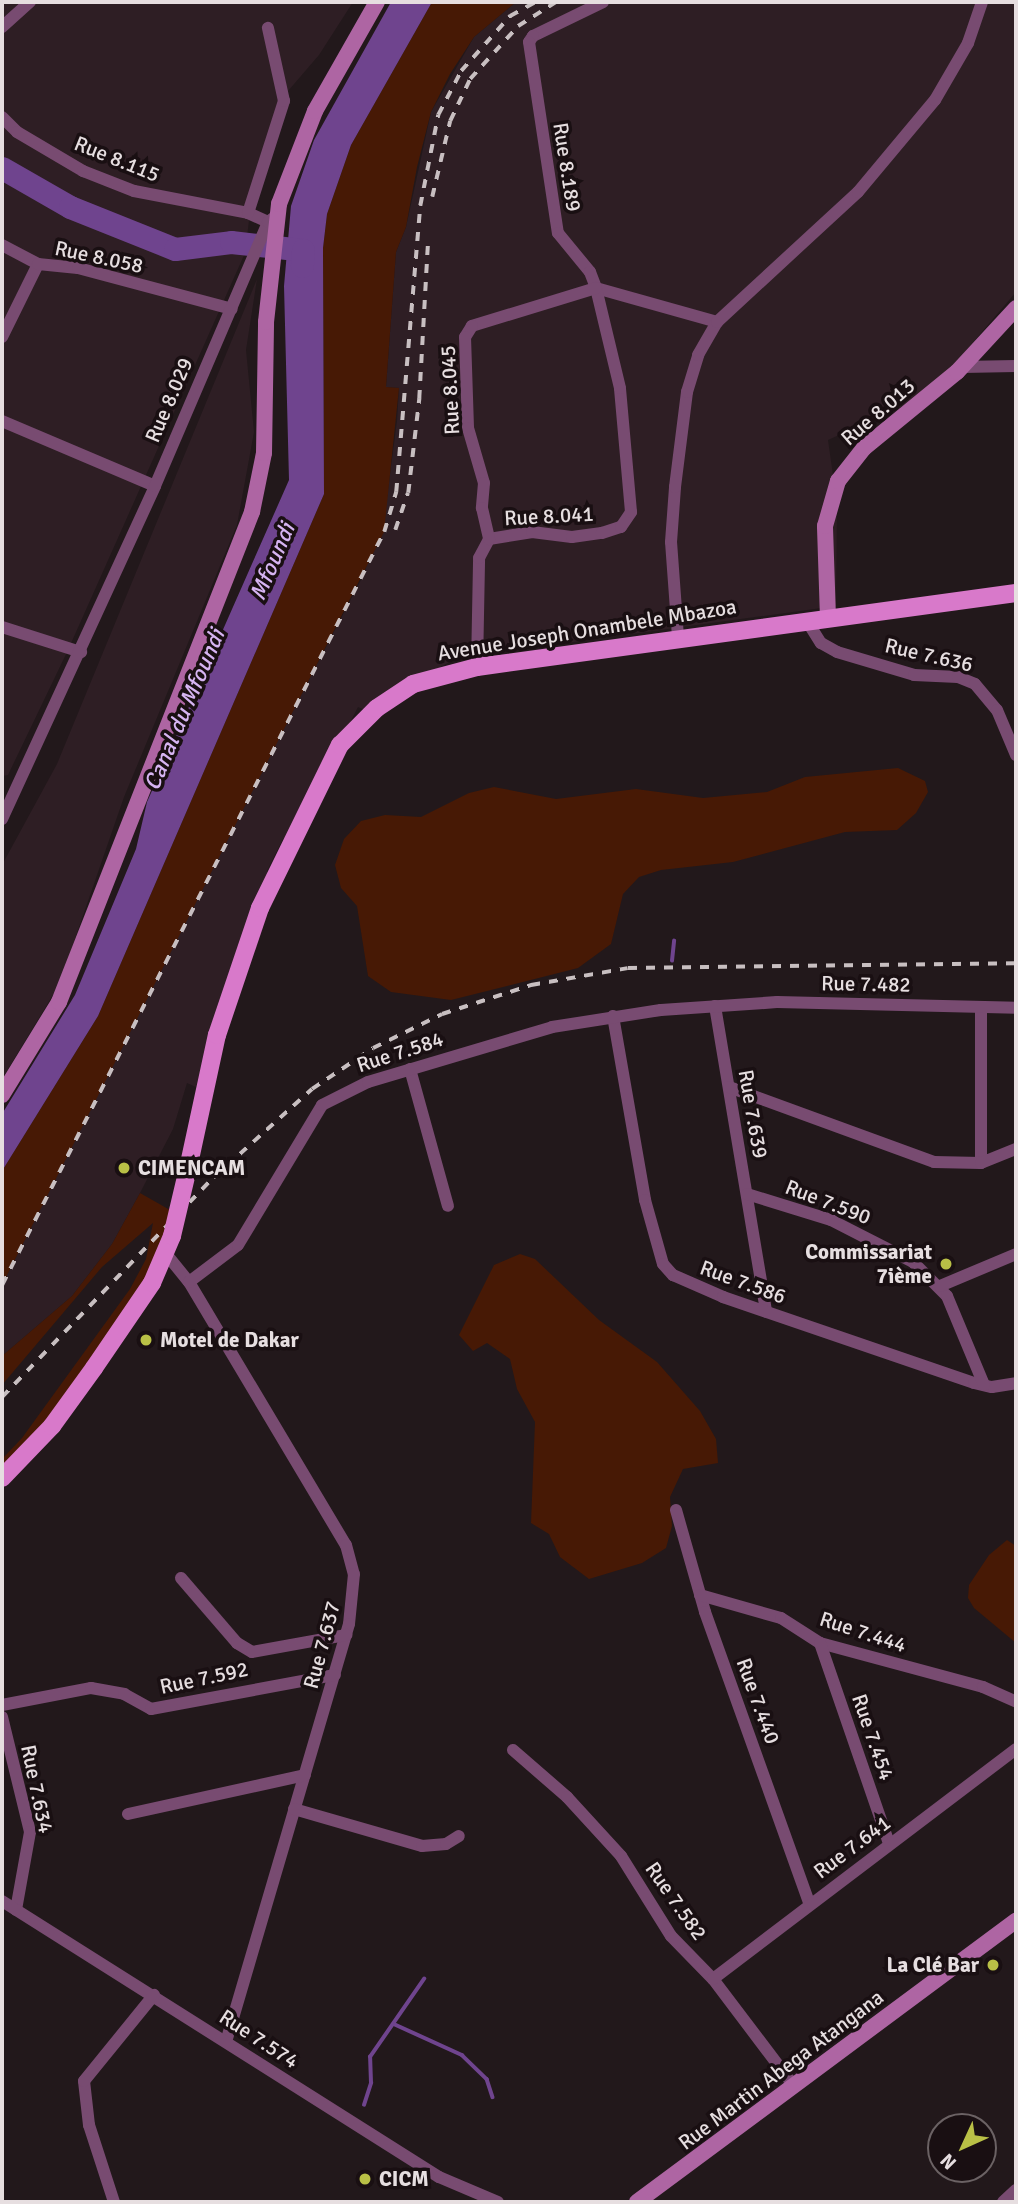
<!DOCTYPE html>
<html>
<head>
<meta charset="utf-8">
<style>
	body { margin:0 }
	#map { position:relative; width:1018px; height:2204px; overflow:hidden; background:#22181b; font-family:Signika,sans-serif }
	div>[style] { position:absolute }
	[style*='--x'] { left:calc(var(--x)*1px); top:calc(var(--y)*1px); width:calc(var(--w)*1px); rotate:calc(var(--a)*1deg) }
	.built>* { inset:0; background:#2e1e24 }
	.green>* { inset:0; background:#471905 }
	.water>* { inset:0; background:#6f448e }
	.stream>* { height:3.5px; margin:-1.75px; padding:0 1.75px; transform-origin:1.75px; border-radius:1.75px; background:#6f448e }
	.river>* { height:23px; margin:-11.5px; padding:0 11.5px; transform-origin:11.5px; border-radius:11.5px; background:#6f448e }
	.street>* { height:12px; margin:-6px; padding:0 6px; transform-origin:6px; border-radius:6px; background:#784b71 }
	.secondary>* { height:16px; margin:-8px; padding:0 8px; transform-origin:8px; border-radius:8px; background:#ae65a3 }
	.primary>* { height:18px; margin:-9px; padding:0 9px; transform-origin:9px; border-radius:9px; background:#d879ca }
	.rail>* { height:3.5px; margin-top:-1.75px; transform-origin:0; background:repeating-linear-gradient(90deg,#c8bfc1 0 9px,transparent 0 18px) }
	.primary-bridge>* { height:18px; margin:-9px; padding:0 9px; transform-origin:9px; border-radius:9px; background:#d879ca }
	.dots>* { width:19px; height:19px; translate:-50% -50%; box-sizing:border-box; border:4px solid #190f12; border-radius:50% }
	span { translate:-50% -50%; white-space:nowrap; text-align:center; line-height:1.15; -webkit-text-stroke:7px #190f12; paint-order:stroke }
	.street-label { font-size:21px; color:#e6dee0 }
	.poi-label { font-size:21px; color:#e6dee0; font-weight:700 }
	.left { translate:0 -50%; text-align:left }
	.right { translate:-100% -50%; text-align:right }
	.water-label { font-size:23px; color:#d6b4f2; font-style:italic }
	.frame { position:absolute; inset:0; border:4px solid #e6dee0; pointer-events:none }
	.north { position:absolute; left:927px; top:2113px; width:70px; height:70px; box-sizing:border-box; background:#190f12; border:2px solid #6b6264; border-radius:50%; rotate:225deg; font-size:19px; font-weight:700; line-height:28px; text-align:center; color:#e6dee0 }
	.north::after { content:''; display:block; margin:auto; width:24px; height:32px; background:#b9c046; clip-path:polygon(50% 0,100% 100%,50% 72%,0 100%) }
</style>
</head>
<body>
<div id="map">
	<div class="built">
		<i style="clip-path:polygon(2px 2px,353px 2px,319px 55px,282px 98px,254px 180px,245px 253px,68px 650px,8px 775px,2px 776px)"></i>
		<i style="clip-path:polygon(516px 2px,1016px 2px,1016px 292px,929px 394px,828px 440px,837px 503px,836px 606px,456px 658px,367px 711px,358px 707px,292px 836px,283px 839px,267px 871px,270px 881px,212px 1028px,196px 1087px,187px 1083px,173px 1129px,140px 1193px,112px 1244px,72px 1296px,2px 1356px,2px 1285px,173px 941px,364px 574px,387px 497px,397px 421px,399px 388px,386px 387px,396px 252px,406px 227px,431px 112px,474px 37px)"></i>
		<i style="clip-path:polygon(257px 279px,246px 350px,254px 432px,237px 525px,124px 797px,59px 985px,2px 1079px,2px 865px,57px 764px)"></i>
	</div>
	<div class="green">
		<i style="clip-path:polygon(432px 2px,516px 2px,474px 37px,450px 74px,431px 112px,417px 167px,406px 227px,396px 252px,386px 387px,399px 388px,384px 532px,2px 1285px,2px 1171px,98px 1016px,324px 494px,323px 248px,327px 214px,351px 145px)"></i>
		<i style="clip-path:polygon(898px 768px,925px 781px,928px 792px,916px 813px,897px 830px,845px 832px,733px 862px,661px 870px,639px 877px,623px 894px,611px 944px,578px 968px,451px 1000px,391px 992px,368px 976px,357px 906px,341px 888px,335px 865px,344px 839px,361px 821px,385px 815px,421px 817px,469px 793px,494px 787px,556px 799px,636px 789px,703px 798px,767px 792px,805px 777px)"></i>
		<i style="clip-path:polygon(140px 1193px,177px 1214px,158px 1273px,2px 1478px,2px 1459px,22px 1438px,130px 1289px,146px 1259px,153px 1223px,102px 1267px,2px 1385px,2px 1356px,72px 1296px,112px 1244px)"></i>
		<i style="clip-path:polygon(520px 1254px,535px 1259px,599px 1320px,657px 1362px,700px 1411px,716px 1439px,718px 1463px,683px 1469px,670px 1497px,672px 1526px,666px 1548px,642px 1563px,589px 1579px,560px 1557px,549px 1534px,531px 1523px,535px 1422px,517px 1389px,510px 1359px,487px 1343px,473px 1351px,459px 1335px,494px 1265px)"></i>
		<i style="clip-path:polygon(1007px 1540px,1016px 1546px,1016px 1643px,974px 1608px,968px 1598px,969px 1585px,989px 1555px)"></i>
	</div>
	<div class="water">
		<i style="clip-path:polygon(391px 2px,432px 2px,351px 145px,327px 214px,323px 248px,324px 494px,98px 1016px,2px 1171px,2px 1114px,75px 995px,136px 849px,147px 802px,289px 480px,284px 286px,291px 206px,314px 140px)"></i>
	</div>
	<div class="stream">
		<i style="--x:672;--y:961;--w:20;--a:-84"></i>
		<i style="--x:394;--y:2024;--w:75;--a:24.5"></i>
		<i style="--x:462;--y:2055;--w:35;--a:44"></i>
		<i style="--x:487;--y:2079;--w:19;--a:72"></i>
		<i style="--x:364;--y:2105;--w:23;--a:-72"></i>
		<i style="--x:371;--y:2083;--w:26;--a:-92"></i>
		<i style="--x:370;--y:2057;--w:95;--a:-55.3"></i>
	</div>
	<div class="river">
		<i style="--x:2;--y:168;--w:78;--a:29.8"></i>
		<i style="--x:70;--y:207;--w:113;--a:21.8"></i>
		<i style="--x:175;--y:249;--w:56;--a:-7.1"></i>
		<i style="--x:231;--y:242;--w:72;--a:6.3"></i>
		<i style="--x:303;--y:250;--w:16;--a:94"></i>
	</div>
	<div class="street">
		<i style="--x:603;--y:2;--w:78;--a:154.1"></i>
		<i style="--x:533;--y:36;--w:7;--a:124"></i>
		<i style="--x:529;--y:42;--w:193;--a:81.4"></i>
		<i style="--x:558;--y:233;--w:50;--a:50.6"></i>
		<i style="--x:590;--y:272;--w:17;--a:69"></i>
		<i style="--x:596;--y:288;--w:126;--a:15.7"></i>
		<i style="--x:2;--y:27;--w:38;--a:-42"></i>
		<i style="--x:2;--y:117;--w:21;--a:45"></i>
		<i style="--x:17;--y:132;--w:77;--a:30.6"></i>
		<i style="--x:83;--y:171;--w:55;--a:21.4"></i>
		<i style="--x:134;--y:191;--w:116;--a:10.9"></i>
		<i style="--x:248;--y:213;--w:22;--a:24"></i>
		<i style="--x:248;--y:213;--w:118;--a:-72.2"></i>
		<i style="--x:284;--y:101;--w:75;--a:-102.4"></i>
		<i style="--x:2;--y:245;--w:41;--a:27.8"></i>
		<i style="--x:2;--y:337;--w:81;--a:-63.7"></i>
		<i style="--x:38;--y:264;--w:40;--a:5.7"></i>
		<i style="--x:78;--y:268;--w:159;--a:14.9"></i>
		<i style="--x:962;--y:367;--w:54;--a:-1.1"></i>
		<i style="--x:2;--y:421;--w:166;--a:23"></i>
		<i style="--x:807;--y:621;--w:26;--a:58"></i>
		<i style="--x:821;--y:643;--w:18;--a:29"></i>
		<i style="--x:837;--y:652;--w:80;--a:16.6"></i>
		<i style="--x:914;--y:675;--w:44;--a:2.6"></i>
		<i style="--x:958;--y:677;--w:18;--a:22"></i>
		<i style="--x:975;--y:684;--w:34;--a:50"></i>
		<i style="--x:997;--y:710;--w:49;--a:67.1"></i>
		<i style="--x:2;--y:627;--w:83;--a:17.6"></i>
		<i style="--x:678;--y:637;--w:95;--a:-94.2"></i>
		<i style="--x:671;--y:542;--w:55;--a:-85.8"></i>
		<i style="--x:675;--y:487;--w:96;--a:-82.8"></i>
		<i style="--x:687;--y:392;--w:39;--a:-73"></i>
		<i style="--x:698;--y:355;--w:38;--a:-60"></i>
		<i style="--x:717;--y:322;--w:192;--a:-42.7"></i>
		<i style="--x:858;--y:192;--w:120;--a:-50.1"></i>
		<i style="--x:935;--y:100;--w:66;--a:-59.9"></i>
		<i style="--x:968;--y:43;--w:43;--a:-71.1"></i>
		<i style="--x:477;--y:667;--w:109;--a:-88.9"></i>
		<i style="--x:479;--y:558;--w:21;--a:-62"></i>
		<i style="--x:489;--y:539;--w:44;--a:-9.2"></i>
		<i style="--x:532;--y:532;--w:40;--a:7.1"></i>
		<i style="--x:572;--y:537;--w:30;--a:-8"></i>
		<i style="--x:602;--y:533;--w:20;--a:-18"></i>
		<i style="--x:621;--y:527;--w:18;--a:-56"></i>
		<i style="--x:631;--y:512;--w:124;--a:-95.1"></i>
		<i style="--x:620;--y:388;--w:103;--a:-103.5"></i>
		<i style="--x:596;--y:288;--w:130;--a:163"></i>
		<i style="--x:472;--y:326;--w:13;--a:122"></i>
		<i style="--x:465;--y:337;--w:91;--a:88.1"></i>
		<i style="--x:468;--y:428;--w:57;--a:73.8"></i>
		<i style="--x:484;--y:483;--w:25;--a:95"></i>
		<i style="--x:482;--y:508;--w:32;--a:77"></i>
		<i style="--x:2;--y:819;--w:366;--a:-65.3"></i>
		<i style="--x:155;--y:486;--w:287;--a:-66.8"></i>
		<i style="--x:268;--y:222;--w:10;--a:-37"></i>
		<i style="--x:715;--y:1006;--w:310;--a:80.5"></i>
		<i style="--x:981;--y:1008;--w:155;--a:90"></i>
		<i style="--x:613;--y:1016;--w:187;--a:80.1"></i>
		<i style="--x:645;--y:1200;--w:66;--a:74.3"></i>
		<i style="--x:663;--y:1264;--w:15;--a:48"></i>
		<i style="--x:673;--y:1275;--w:55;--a:23.7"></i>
		<i style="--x:723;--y:1297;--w:265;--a:18.9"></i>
		<i style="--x:974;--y:1383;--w:18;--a:13"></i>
		<i style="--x:992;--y:1387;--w:24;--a:-9"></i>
		<i style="--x:410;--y:1069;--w:142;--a:74.5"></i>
		<i style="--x:729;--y:1087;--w:218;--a:20.1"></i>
		<i style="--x:934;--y:1162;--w:47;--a:1.2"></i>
		<i style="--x:981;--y:1163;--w:38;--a:-22"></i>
		<i style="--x:747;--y:1194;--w:88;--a:17.2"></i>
		<i style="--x:831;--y:1220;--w:92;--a:27.1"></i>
		<i style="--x:913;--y:1262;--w:48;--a:45"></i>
		<i style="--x:947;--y:1296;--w:96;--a:67.4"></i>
		<i style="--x:167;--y:1255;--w:35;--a:51"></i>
		<i style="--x:189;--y:1282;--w:306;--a:59.2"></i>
		<i style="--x:346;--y:1545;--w:30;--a:75"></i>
		<i style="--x:354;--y:1574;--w:50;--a:95.7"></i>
		<i style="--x:349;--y:1624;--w:435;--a:106.4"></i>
		<i style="--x:189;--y:1282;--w:61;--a:-37.1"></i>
		<i style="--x:238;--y:1245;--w:163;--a:-59"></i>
		<i style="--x:322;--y:1105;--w:51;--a:-26.6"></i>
		<i style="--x:368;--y:1082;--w:192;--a:-16.6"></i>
		<i style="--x:552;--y:1027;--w:110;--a:-8.9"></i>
		<i style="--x:661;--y:1010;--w:116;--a:-3.9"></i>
		<i style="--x:777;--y:1002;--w:239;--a:1.4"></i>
		<i style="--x:940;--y:1286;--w:82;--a:-22.8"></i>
		<i style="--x:676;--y:1510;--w:106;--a:74.1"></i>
		<i style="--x:705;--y:1612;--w:308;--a:70.3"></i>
		<i style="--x:181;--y:1578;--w:86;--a:49.3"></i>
		<i style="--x:237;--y:1643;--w:17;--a:31"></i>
		<i style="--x:252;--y:1652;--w:96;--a:-10.3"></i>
		<i style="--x:700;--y:1595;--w:84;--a:15.9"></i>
		<i style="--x:781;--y:1618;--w:46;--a:32.7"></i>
		<i style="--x:820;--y:1643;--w:169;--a:15.1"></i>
		<i style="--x:983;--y:1687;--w:36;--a:24"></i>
		<i style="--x:820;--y:1643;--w:212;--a:71"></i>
		<i style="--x:2;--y:1705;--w:91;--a:-10.8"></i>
		<i style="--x:91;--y:1688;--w:34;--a:10"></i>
		<i style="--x:124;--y:1694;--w:31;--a:29"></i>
		<i style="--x:151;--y:1709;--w:187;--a:-10.5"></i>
		<i style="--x:2;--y:1717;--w:118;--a:76.3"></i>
		<i style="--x:30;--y:1832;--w:79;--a:100.2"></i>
		<i style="--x:513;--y:1750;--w:72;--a:41"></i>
		<i style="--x:567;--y:1797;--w:80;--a:47.5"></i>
		<i style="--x:621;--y:1856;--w:94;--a:58"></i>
		<i style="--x:671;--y:1936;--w:60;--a:45.7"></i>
		<i style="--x:713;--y:1979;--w:134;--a:52.9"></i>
		<i style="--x:294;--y:1809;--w:133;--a:16.1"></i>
		<i style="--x:422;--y:1846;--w:24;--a:-5"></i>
		<i style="--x:446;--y:1844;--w:15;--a:-32"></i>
		<i style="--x:128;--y:1814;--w:181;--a:-12.4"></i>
		<i style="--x:2;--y:1901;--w:517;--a:32.28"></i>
		<i style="--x:439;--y:2177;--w:64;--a:23"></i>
		<i style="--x:713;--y:1979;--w:380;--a:-37.2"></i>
		<i style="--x:114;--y:2202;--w:81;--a:-108"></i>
		<i style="--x:89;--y:2125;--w:44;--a:-96.5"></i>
		<i style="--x:84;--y:2081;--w:111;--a:-50.9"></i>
		<i style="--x:1003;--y:2202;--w:18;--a:-43"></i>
	</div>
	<div class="secondary">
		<i style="--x:828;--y:618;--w:92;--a:-91.9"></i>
		<i style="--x:825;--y:526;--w:47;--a:-73.9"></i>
		<i style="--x:838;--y:481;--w:42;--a:-51.8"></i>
		<i style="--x:864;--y:448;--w:120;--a:-39.3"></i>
		<i style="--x:957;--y:372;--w:87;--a:-47.3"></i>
		<i style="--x:2;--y:1095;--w:109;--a:-58.5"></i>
		<i style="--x:59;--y:1002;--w:527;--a:-68.5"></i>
		<i style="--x:252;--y:512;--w:60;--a:-78.5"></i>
		<i style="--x:264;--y:453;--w:131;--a:-89.1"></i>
		<i style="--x:266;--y:322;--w:119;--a:-83.7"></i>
		<i style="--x:279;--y:204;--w:100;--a:-68.8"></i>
		<i style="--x:315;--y:111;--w:125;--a:-60.4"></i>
		<i style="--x:637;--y:2202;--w:472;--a:-36.6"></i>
	</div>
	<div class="primary">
		<i style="--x:189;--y:1164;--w:132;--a:-77.8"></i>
		<i style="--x:217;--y:1035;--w:134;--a:-71.3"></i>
		<i style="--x:260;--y:908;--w:182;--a:-63.9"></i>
		<i style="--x:340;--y:745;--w:52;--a:-45"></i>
		<i style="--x:377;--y:708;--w:43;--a:-33.7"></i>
		<i style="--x:413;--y:684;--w:66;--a:-14.9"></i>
		<i style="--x:477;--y:667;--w:544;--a:-7.82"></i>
		<i style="--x:2;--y:1478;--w:72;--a:-46.1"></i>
		<i style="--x:52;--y:1426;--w:72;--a:-54.1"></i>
		<i style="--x:94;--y:1368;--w:103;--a:-55.7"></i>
		<i style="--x:152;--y:1283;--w:51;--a:-66.9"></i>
	</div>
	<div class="rail">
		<i style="--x:432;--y:197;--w:78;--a:-76.7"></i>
		<i style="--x:450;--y:121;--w:47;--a:-64.5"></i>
		<i style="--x:470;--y:79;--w:72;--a:-47.8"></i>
		<i style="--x:518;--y:26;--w:45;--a:-32.3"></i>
		<i style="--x:395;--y:530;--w:39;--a:-71"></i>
		<i style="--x:408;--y:493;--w:95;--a:-83.3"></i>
		<i style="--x:419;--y:399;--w:160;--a:-86.8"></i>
		<i style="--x:2;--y:1285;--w:844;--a:-63.1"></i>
		<i style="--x:384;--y:532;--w:42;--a:-73.3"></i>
		<i style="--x:396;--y:492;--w:287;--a:-85.2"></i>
		<i style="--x:420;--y:206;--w:93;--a:-78.8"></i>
		<i style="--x:438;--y:115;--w:50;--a:-62.4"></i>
		<i style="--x:461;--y:71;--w:74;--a:-48.3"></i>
		<i style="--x:510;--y:16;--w:29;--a:-29"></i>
		<i style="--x:2;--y:1397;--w:304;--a:-46.1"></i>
		<i style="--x:213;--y:1178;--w:133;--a:-42"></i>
		<i style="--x:312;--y:1089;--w:73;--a:-33.9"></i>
		<i style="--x:373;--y:1048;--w:77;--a:-26.2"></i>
		<i style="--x:442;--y:1014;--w:94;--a:-18"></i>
		<i style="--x:531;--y:985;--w:98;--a:-9.9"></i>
		<i style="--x:628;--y:968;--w:388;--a:-0.7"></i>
	</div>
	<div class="primary-bridge">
		<i style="--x:172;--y:1236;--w:74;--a:-76.7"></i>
	</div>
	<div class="dots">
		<i style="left:124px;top:1168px;background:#b9c046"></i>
		<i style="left:946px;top:1264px;background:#b9c046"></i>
		<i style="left:146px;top:1340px;background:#b9c046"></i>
		<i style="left:993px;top:1965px;background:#b9c046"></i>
		<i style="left:365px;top:2179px;background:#b9c046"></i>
	</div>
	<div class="street-label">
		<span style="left:117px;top:159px;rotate:22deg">Rue 8.115</span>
		<span style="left:567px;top:167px;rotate:81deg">Rue 8.189</span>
		<span style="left:99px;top:257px;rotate:12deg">Rue 8.058</span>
		<span style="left:450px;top:390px;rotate:-93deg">Rue 8.045</span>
		<span style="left:169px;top:400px;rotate:-67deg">Rue 8.029</span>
		<span style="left:878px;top:412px;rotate:-41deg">Rue 8.013</span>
		<span style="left:549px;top:516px;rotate:-3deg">Rue 8.041</span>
		<span style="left:587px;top:630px;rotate:-9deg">Avenue Joseph Onambele Mbazoa</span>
		<span style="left:929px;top:655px;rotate:13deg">Rue 7.636</span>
		<span style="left:866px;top:984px;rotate:1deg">Rue 7.482</span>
		<span style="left:400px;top:1052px;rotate:-18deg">Rue 7.584</span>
		<span style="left:753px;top:1114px;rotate:80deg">Rue 7.639</span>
		<span style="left:828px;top:1202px;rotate:21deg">Rue 7.590</span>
		<span style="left:743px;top:1282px;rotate:20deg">Rue 7.586</span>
		<span style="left:863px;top:1632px;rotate:18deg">Rue 7.444</span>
		<span style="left:322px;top:1645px;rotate:-75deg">Rue 7.637</span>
		<span style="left:204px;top:1678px;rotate:-12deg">Rue 7.592</span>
		<span style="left:758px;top:1701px;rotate:70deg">Rue 7.440</span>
		<span style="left:873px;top:1737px;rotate:71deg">Rue 7.454</span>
		<span style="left:37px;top:1789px;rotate:78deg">Rue 7.634</span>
		<span style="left:852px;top:1847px;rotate:-37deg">Rue 7.641</span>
		<span style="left:676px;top:1901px;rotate:55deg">Rue 7.582</span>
		<span style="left:259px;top:2039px;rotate:33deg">Rue 7.574</span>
		<span style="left:781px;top:2070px;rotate:-37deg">Rue Martin Abega Atangana</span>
	</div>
	<div class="poi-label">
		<span class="left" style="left:138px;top:1168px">CIMENCAM</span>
		<span class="right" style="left:932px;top:1264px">Commissariat<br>7ième</span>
		<span class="left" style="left:160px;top:1340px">Motel de Dakar</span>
		<span class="right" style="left:979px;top:1965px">La Clé Bar</span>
		<span class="left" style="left:379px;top:2179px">CICM</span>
	</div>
	<div class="water-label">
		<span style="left:273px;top:562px;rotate:-67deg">Mfoundi</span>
		<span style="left:185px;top:710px;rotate:-67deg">Canal du Mfoundi</span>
	</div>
	<div class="frame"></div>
	<div class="north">N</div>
</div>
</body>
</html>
